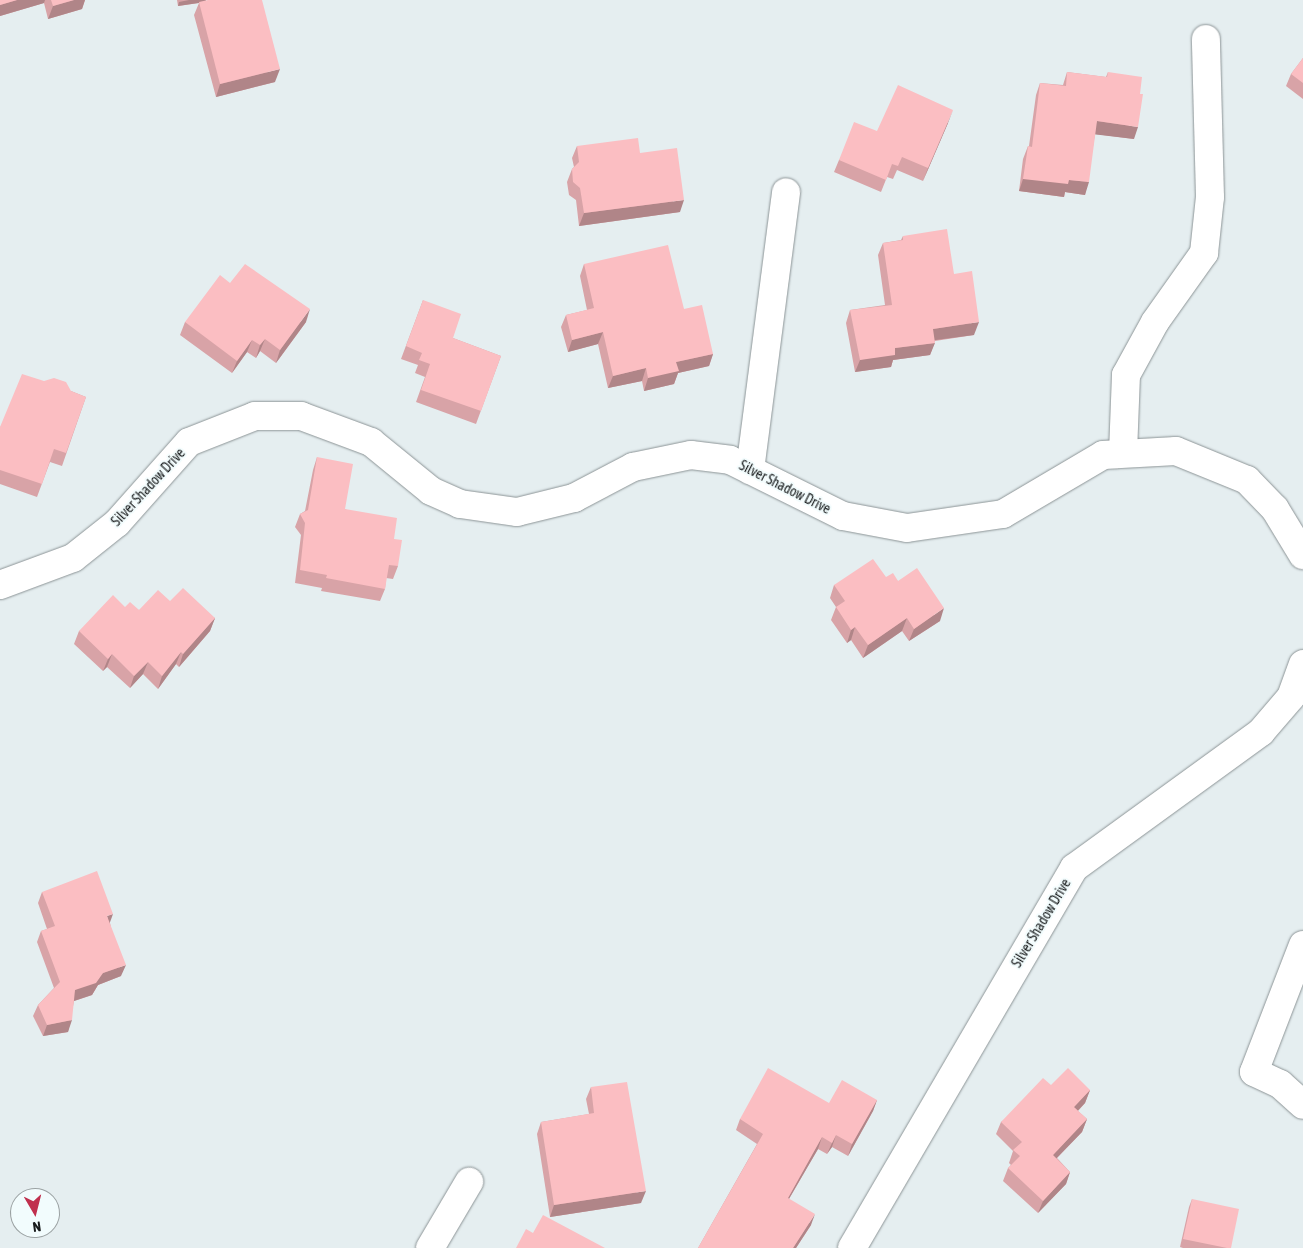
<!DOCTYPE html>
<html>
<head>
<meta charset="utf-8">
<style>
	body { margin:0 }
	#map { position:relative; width:1303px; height:1248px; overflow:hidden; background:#e5eef0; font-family:"Asap Condensed",sans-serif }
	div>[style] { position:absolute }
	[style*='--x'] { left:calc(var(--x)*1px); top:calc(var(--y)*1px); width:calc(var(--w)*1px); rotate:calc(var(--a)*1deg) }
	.roads { filter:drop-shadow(0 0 1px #8c9496) drop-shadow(0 0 1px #8c9496) }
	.minor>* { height:28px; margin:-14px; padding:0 14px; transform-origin:14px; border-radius:14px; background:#fff }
	.wall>* { inset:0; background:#d8a3a7 }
	.shaded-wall>* { inset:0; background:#b08588 }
	.building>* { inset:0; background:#fbbec2 }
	span { translate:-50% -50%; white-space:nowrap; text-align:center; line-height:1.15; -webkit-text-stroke:4px #f2fcfd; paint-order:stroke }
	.street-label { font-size:14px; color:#181b1c }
	.north { position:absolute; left:10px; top:1188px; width:50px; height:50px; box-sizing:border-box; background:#f2fcfd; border:1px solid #9ba2a3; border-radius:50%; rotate:172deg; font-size:14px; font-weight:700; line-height:20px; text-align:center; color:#181b1c }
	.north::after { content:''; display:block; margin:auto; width:18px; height:22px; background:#c0304e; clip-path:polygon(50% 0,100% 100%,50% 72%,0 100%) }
</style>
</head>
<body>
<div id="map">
	<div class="roads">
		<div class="minor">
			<i style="--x:1123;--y:453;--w:78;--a:-87.8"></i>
			<i style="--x:1126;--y:375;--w:60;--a:-61.3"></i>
			<i style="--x:1155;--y:322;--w:85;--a:-54.6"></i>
			<i style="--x:1204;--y:253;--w:56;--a:-83.9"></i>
			<i style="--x:1210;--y:197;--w:158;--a:-91.5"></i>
			<i style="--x:750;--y:470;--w:280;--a:-82.6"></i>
			<i style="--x:0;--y:585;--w:78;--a:-20.3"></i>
			<i style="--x:73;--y:558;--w:56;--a:-38.5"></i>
			<i style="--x:117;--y:523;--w:108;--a:-48.4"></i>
			<i style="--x:189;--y:442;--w:71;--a:-21.5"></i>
			<i style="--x:255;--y:416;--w:46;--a:0"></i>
			<i style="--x:301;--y:416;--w:75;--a:20.4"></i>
			<i style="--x:371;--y:442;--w:77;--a:39.2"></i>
			<i style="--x:431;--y:491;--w:32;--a:24"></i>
			<i style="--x:460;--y:504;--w:58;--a:8"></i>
			<i style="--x:517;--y:512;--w:59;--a:-13.8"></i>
			<i style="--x:574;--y:498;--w:67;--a:-27.7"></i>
			<i style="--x:633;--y:467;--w:59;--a:-11.7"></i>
			<i style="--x:691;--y:455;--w:39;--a:7"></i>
			<i style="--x:730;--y:460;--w:126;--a:26.4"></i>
			<i style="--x:843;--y:516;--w:65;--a:10.6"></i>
			<i style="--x:907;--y:528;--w:97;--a:-8.3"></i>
			<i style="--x:1003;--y:514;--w:116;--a:-30.5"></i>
			<i style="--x:1103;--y:455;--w:73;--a:-3.1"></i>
			<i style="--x:1176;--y:451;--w:77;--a:22.2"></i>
			<i style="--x:1247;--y:480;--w:40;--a:46"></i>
			<i style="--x:1275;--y:509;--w:54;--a:58.7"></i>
			<i style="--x:1303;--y:945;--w:136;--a:111.1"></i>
			<i style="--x:1254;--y:1072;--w:29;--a:25"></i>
			<i style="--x:1280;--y:1084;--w:31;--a:42"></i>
			<i style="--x:430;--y:1248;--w:77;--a:-59.4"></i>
			<i style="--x:852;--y:1248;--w:440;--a:-59.7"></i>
			<i style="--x:1074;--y:868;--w:231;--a:-36"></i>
			<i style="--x:1261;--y:732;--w:46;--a:-49.4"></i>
			<i style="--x:1291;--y:697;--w:35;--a:-70"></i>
		</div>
	</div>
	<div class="wall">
		<i style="clip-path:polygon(0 0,85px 0,82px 9px,48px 19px,44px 3px,0 16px)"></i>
		<i style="clip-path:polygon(177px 0,206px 0,205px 1px,275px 82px,216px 97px,194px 15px,199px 3px,178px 6px)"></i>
		<i style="clip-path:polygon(1303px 58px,1303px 99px,1286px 86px,1291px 74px)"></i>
		<i style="clip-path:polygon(1067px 72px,1106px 77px,1108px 72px,1134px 139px,1095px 134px,1085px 195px,1065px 192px,1064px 197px,1019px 191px,1023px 159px,1028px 146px,1029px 146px,1036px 95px,1040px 83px,1063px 85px)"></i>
		<i style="clip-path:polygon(948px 123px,923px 181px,897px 170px,893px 179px,887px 177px,881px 192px,834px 172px,839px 160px,877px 131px)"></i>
		<i style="clip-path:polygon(577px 146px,640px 153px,680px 212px,579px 226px,576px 200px,569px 195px,567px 182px,572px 169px,574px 167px,572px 158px)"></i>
		<i style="clip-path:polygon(903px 236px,954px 274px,974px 335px,935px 341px,930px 355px,893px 360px,891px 367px,855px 372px,846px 323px,850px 310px,885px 305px,878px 255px,883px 243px,901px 240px)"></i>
		<i style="clip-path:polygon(584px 264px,684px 309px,713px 354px,709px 366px,678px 373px,674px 384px,644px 391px,642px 381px,608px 388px,598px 344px,568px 352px,561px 327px,566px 315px,587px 310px,580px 276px)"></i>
		<i style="clip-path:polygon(423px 300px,453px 338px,501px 356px,476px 424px,416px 402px,425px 377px,415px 373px,418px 365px,401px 359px)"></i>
		<i style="clip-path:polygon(185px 322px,306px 322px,276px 363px,260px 351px,256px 358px,247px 352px,232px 373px,180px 335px)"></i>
		<i style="clip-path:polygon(71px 391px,86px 397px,62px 466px,50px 462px,37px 497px,0 484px,0 427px)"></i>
		<i style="clip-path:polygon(317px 457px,345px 509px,394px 539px,398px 566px,393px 579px,386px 578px,385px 589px,380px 601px,321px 591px,322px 588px,295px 583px,301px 535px,295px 527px,300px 514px,305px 511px,313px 470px)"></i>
		<i style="clip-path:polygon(886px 577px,898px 581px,940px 621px,909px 641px,902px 631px,863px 658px,851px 640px,847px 643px,831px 620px,836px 607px,830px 598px,834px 585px)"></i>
		<i style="clip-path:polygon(170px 601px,215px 618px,210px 631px,179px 667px,176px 664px,158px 689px,143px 674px,130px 688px,107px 667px,103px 671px,74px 644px,79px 631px,125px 607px,139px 610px)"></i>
		<i style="clip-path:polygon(42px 892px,110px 923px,121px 976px,98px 985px,92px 995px,74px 1001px,68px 1032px,43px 1036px,33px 1016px,38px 1005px,54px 988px,37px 942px,41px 931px,47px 929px,38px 903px)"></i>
		<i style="clip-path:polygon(1051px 1085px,1090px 1090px,1085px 1103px,1078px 1111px,1087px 1119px,1082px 1132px,1057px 1158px,1070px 1172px,1066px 1184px,1038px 1213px,1003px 1181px,1008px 1168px,1011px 1165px,1009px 1163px,1013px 1151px,996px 1134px,1001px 1122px)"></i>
		<i style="clip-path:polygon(591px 1087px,641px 1203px,550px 1217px,537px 1134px,541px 1122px,589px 1114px,586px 1099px)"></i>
		<i style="clip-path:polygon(877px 1100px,873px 1111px,848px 1156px,832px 1147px,827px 1154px,818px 1149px,789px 1199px,811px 1225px,796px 1248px,698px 1248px,757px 1144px,736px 1130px,740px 1119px,829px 1103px)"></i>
		<i style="clip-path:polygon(1192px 1199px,1231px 1248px,1183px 1248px,1180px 1247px,1189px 1207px)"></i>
	</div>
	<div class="shaded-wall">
		<i style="clip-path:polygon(17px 0,45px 0,44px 3px,0 16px,0 5px)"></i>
		<i style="clip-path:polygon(74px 0,85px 0,82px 9px,48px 19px,53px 6px)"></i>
		<i style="clip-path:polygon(189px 0,206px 0,205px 2px,178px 6px,179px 2px)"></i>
		<i style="clip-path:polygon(280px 69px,275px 82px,216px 97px,220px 84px)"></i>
		<i style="clip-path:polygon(953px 110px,948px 123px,923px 181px,928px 168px)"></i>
		<i style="clip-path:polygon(1097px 121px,1138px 127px,1134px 139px,1092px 134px)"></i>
		<i style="clip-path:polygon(1023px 179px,1069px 180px,1089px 182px,1085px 195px,1065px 192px,1064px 197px,1019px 191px)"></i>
		<i style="clip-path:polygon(684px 200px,680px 212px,579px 226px,584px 213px)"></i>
		<i style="clip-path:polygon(310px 309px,306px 322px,276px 363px,280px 350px)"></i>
		<i style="clip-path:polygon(979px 322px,974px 335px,928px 341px,933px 329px)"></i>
		<i style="clip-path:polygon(603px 332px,598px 344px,568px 352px,572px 340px)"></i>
		<i style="clip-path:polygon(265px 339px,260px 351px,256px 358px,260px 345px)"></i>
		<i style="clip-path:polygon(252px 340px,247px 352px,232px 373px,237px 361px)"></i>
		<i style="clip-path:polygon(935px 343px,930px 355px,893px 360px,891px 367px,855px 372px,860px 360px,895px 348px)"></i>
		<i style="clip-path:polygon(713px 354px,709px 366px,678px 373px,674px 384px,644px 391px,648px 378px,676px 362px)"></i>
		<i style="clip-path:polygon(646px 368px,642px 381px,608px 388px,613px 376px)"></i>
		<i style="clip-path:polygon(944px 608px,940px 621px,909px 641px,914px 629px)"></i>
		<i style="clip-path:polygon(215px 618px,210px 631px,179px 667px,183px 654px)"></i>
		<i style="clip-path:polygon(907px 618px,902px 631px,863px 658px,868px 645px)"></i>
		<i style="clip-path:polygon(855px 627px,851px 640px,847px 643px,851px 630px)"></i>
		<i style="clip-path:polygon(181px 652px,176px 664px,158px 689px,162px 676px)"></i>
		<i style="clip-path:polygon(112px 654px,107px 667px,103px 671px,108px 659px)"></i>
		<i style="clip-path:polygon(148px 662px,143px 674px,130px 688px,134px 676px)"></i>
		<i style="clip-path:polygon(113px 914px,109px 925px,107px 916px)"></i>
		<i style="clip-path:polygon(126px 965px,121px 976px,98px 985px,92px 995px,71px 1002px,75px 990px,103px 973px)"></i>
		<i style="clip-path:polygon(72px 1020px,68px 1032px,43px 1036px,47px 1025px)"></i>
		<i style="clip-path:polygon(1090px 1090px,1085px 1103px,1069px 1120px,1074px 1107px)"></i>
		<i style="clip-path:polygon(877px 1100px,873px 1111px,848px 1156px,852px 1144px)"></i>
		<i style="clip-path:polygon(1087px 1119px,1082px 1132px,1048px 1167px,1053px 1155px)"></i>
		<i style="clip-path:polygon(836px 1135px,832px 1147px,827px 1154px,832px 1143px)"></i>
		<i style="clip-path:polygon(822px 1137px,818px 1149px,783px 1209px,788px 1198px)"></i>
		<i style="clip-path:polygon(1070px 1172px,1066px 1184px,1038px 1213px,1043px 1201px)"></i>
		<i style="clip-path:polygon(646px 1191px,641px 1203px,550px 1217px,554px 1205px)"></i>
		<i style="clip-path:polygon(815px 1214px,811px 1225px,796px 1248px,793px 1248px)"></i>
	</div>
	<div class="building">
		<i style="clip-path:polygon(0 0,17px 0,0 5px)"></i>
		<i style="clip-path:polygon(51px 0,74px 0,53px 6px)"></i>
		<i style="clip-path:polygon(208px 0,262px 0,280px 69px,220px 84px,199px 2px)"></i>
		<i style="clip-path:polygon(1303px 58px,1303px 83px,1291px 74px)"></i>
		<i style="clip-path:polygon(1067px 72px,1107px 77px,1108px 72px,1142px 77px,1140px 94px,1143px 94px,1138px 127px,1097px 121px,1089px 182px,1069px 180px,1068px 184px,1023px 179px,1028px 146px,1032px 147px,1040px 83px,1066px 86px)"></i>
		<i style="clip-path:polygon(898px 85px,953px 110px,928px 168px,902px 157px,898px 166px,892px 164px,886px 180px,839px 160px,854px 122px,877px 131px)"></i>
		<i style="clip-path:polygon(638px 138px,640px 153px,677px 148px,684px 200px,584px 213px,580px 188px,573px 182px,572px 169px,579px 162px,577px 146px)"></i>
		<i style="clip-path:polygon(947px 229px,954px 274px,972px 271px,979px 322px,933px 329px,935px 343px,895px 348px,895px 355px,860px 360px,850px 310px,892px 305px,883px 243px,903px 240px,903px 236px)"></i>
		<i style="clip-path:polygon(668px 245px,684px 309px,702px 305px,713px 354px,676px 362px,679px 371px,648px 378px,646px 368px,613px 376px,603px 332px,572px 340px,566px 315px,594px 308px,584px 264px)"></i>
		<i style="clip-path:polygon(245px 264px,310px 309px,280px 350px,265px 339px,260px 345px,252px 340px,237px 361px,185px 322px,220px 275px,230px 283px)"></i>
		<i style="clip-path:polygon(423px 300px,461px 314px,453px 338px,501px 356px,481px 411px,421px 390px,430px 364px,419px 360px,422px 353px,406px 346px)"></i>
		<i style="clip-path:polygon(22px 374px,44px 381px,54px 378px,66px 382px,71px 391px,86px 397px,66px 453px,54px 449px,42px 484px,0 470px,0 427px)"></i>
		<i style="clip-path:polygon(317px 457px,353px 464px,345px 509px,397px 518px,394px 539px,402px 540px,398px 566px,389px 565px,385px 589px,326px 578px,327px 575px,300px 570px,305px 523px,300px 514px,308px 510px)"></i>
		<i style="clip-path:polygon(873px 559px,886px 577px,893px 573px,898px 581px,917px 568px,944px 608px,914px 629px,907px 618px,868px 645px,855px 627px,851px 630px,836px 607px,845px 601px,834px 585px)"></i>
		<i style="clip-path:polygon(183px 588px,215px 618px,183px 654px,181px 652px,162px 676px,148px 662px,134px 676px,112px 654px,108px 659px,79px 631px,113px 595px,125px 607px,130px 602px,139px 610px,158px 590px,170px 601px)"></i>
		<i style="clip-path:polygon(97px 871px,113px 914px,107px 916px,126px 965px,103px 973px,96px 983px,75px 990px,72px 1020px,47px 1025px,38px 1005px,60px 982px,41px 931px,55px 926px,42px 892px)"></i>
		<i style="clip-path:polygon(768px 1068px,829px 1103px,842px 1080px,877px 1100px,852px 1144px,836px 1135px,832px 1143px,822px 1137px,788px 1198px,815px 1214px,793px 1248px,698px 1248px,763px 1134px,740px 1119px)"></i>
		<i style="clip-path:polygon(1068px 1068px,1090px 1090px,1074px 1107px,1087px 1119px,1053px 1155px,1070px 1172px,1043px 1201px,1008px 1168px,1020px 1156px,1013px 1150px,1022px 1142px,1001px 1122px,1043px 1078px,1051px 1085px)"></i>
		<i style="clip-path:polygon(627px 1082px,646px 1191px,554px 1205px,541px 1122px,594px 1113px,591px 1087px)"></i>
		<i style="clip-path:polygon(1192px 1199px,1239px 1209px,1231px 1248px,1227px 1248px,1183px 1239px)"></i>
		<i style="clip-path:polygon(543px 1215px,605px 1248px,516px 1248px,526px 1229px,533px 1233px)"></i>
	</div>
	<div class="street-label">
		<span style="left:148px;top:487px;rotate:-47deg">Silver Shadow Drive</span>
		<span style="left:785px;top:487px;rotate:27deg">Silver Shadow Drive</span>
		<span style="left:1041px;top:923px;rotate:-59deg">Silver Shadow Drive</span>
	</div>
	<div class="north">N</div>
</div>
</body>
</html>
